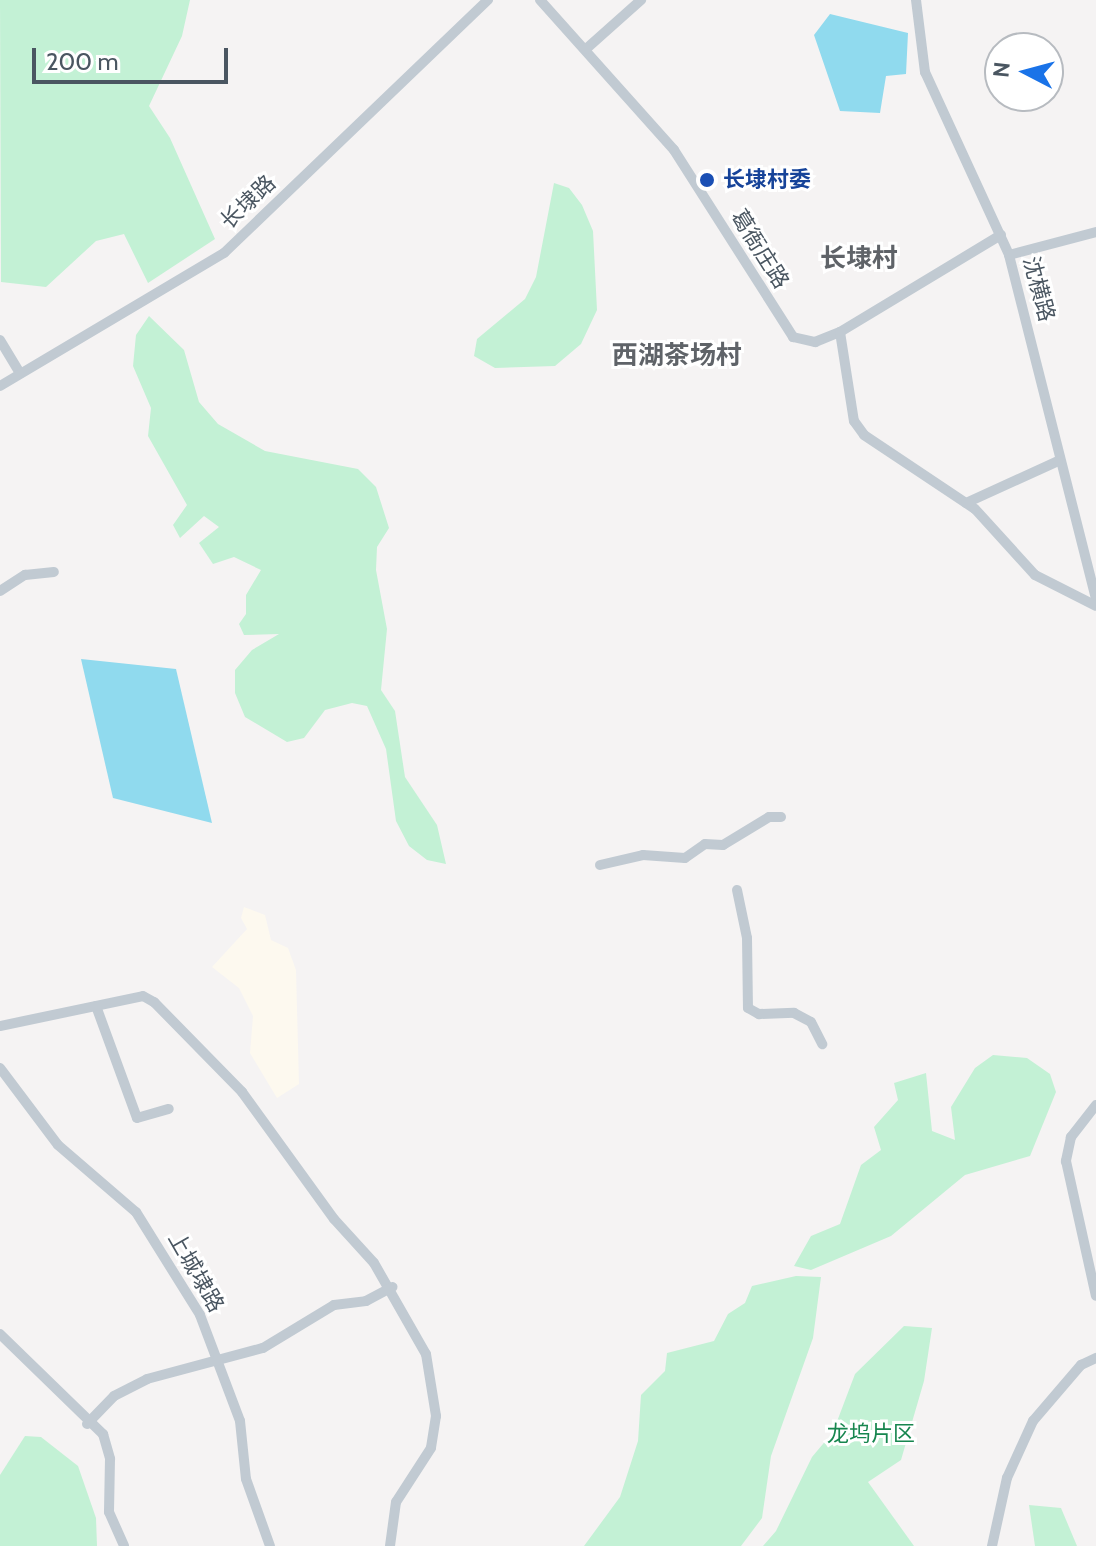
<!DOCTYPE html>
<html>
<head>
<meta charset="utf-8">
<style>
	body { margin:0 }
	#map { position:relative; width:1096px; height:1546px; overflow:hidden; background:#f5f3f3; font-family:Cabin,"Noto Sans SC",sans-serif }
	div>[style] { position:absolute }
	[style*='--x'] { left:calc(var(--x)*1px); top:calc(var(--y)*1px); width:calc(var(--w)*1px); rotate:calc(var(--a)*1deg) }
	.commercial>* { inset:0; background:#fdf9ef }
	.green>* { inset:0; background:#c3f1d5 }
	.water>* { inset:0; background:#90daee }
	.minor>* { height:10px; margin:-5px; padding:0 5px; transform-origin:5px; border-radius:5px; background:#c1cad2 }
	.dots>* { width:22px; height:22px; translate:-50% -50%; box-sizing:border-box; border:4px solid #fff; border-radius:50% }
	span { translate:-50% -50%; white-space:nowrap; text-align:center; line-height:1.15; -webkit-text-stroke:6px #fff; paint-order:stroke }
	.transit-label { font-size:22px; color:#164399; font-weight:700 }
	.left { translate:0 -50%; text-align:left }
	.street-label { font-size:22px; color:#4a5661 }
	.park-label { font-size:22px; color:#17864f }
	.quarter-label { font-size:26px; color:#5f6368; font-weight:700 }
	.north { position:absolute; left:984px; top:32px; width:80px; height:80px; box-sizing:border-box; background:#fff; border:2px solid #b7bbc0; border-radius:50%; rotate:276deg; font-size:22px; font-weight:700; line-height:32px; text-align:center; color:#4a5661 }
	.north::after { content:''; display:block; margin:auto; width:28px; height:36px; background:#1a73e8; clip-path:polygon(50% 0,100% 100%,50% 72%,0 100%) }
	.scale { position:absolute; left:32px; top:48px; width:196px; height:36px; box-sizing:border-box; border:4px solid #4a5661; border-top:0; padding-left:10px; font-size:24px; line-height:28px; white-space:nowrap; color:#4a5661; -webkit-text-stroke:6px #fff; paint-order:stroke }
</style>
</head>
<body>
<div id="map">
	<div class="commercial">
		<i style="clip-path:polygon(244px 907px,265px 915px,271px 940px,288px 948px,296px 970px,299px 1084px,277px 1098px,250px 1053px,253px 1016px,239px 988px,212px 967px,247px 929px,241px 918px)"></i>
	</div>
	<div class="green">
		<i style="clip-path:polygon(0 0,190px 0,182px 36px,149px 106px,170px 138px,215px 239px,148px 283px,124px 234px,96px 241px,46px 287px,1px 282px)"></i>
		<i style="clip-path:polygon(554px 183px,569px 188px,582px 205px,593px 231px,597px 310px,581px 344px,555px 366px,495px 368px,474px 356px,477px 339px,525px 299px,536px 277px)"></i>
		<i style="clip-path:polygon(149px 316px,184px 350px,199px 402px,218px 424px,265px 451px,358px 469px,376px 487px,389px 528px,377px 547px,376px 570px,387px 629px,381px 690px,395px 711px,405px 777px,437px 825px,446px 864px,427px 860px,409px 846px,396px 821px,386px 749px,367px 706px,352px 703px,325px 710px,304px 738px,287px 742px,245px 717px,235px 693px,235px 670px,252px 650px,279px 634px,244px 635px,239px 624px,246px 614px,246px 595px,261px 570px,234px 557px,213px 564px,199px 543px,219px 527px,204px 516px,180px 538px,173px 525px,187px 505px,148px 436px,151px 408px,133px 366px,136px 335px)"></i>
		<i style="clip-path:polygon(993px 1055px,1027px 1058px,1050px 1074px,1056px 1092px,1030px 1156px,965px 1175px,891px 1236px,811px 1270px,794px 1266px,811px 1236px,840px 1224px,861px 1165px,881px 1150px,874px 1127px,898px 1100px,894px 1083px,926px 1073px,932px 1131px,955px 1140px,951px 1107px,975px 1068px)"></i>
		<i style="clip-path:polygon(796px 1276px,821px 1277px,813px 1338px,771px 1456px,762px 1518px,741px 1546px,584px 1546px,620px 1497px,638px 1441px,641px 1395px,665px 1371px,667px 1353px,714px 1341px,728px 1314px,745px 1303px,752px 1286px)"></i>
		<i style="clip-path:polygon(904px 1326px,932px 1328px,924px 1381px,901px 1460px,868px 1482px,914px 1546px,763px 1546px,776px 1531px,812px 1457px,833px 1432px,855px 1374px)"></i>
		<i style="clip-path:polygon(25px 1436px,41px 1437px,78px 1466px,96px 1518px,97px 1546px,0 1546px,0 1475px)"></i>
		<i style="clip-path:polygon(1029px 1505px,1061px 1508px,1077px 1546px,1035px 1546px)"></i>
	</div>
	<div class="water">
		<i style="clip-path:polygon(830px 14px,908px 33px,906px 74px,886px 76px,880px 113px,840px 111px,814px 35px)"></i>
		<i style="clip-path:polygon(81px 659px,176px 669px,212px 823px,113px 798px)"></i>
	</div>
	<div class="minor">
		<i style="--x:540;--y:0;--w:201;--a:48.2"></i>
		<i style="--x:674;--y:150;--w:222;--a:57.5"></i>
		<i style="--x:793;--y:337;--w:23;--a:13"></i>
		<i style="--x:815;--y:342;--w:27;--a:-22"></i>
		<i style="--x:840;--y:332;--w:188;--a:-31.1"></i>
		<i style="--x:916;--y:0;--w:73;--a:82.9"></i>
		<i style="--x:925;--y:72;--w:201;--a:65.3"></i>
		<i style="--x:1009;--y:255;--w:355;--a:75.8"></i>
		<i style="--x:586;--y:49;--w:74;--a:-41.7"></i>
		<i style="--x:1009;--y:255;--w:90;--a:-14.8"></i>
		<i style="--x:840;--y:332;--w:90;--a:81.1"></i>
		<i style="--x:854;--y:421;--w:17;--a:54"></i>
		<i style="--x:864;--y:435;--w:133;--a:33.7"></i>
		<i style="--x:975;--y:509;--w:89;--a:47.7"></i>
		<i style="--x:1035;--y:575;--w:68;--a:26.9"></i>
		<i style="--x:0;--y:340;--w:39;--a:59"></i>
		<i style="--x:0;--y:386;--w:261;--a:-30.7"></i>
		<i style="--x:224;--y:253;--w:366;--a:-43.8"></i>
		<i style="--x:966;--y:503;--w:101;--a:-24.5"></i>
		<i style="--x:0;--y:591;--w:30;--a:-33"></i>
		<i style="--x:25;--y:575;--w:29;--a:-6"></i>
		<i style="--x:600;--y:865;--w:44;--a:-13.1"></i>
		<i style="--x:643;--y:855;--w:42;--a:4.1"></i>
		<i style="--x:685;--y:858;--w:24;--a:-35"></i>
		<i style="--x:705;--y:844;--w:18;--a:3"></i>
		<i style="--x:723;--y:845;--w:54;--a:-31.3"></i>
		<i style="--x:769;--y:817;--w:12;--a:0"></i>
		<i style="--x:737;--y:890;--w:49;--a:78.2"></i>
		<i style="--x:747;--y:938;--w:70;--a:89.2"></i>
		<i style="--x:748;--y:1008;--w:13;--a:29"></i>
		<i style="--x:759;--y:1014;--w:35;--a:-2"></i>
		<i style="--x:794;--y:1013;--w:19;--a:28"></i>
		<i style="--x:811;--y:1022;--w:25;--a:63"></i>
		<i style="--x:96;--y:1006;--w:119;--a:69.9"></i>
		<i style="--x:137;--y:1118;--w:33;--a:-16"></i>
		<i style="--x:0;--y:1026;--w:146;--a:-11.8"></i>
		<i style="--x:143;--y:996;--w:13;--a:29"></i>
		<i style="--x:154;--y:1002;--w:126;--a:45.6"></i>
		<i style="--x:242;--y:1092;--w:157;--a:54.1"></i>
		<i style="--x:334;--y:1219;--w:59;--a:47.7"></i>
		<i style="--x:374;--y:1263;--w:105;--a:60.3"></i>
		<i style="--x:426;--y:1354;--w:63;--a:80.8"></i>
		<i style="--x:436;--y:1416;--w:32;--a:99"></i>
		<i style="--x:431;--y:1448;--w:64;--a:122.9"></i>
		<i style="--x:396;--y:1502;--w:44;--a:97.8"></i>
		<i style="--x:0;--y:1068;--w:96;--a:53"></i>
		<i style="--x:58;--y:1145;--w:103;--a:40.7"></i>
		<i style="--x:136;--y:1212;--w:121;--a:58.1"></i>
		<i style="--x:200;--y:1315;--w:113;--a:69.3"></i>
		<i style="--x:240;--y:1421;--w:58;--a:84.1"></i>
		<i style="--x:246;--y:1479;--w:71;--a:70.3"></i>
		<i style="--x:1096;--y:1105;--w:41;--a:128"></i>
		<i style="--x:1071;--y:1137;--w:25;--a:102"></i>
		<i style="--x:1066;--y:1161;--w:138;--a:77.5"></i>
		<i style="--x:0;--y:1334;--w:144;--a:44.2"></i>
		<i style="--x:103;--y:1434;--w:26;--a:74"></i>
		<i style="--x:110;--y:1459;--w:53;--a:91.1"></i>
		<i style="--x:109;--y:1512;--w:37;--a:66"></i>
		<i style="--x:87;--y:1424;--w:39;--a:-46"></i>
		<i style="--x:114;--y:1396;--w:37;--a:-27"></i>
		<i style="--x:147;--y:1379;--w:120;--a:-15"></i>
		<i style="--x:263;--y:1348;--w:83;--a:-31.2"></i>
		<i style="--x:334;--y:1305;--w:32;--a:-7"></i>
		<i style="--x:366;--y:1301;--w:30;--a:-28"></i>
		<i style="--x:992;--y:1546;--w:70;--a:-77.6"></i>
		<i style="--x:1007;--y:1478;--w:63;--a:-65.5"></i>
		<i style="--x:1033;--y:1421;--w:74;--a:-49.4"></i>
		<i style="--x:1081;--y:1365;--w:17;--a:-25"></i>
	</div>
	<div class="dots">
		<i style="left:707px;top:180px;background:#1a4fb4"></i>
	</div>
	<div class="transit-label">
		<span class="left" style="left:723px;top:180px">长埭村委</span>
	</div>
	<div class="street-label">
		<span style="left:248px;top:202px;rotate:-44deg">长埭路</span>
		<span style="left:760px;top:249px;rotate:58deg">葛衙庄路</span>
		<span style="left:1039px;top:289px;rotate:75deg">沈横路</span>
		<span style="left:196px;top:1272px;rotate:60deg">上城埭路</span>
	</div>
	<div class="park-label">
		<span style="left:871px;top:1434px">龙坞片区</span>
	</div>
	<div class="quarter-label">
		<span style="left:859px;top:259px">长埭村</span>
		<span style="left:677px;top:356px">西湖茶场村</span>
	</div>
	<div class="north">N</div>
	<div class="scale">200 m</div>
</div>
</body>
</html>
